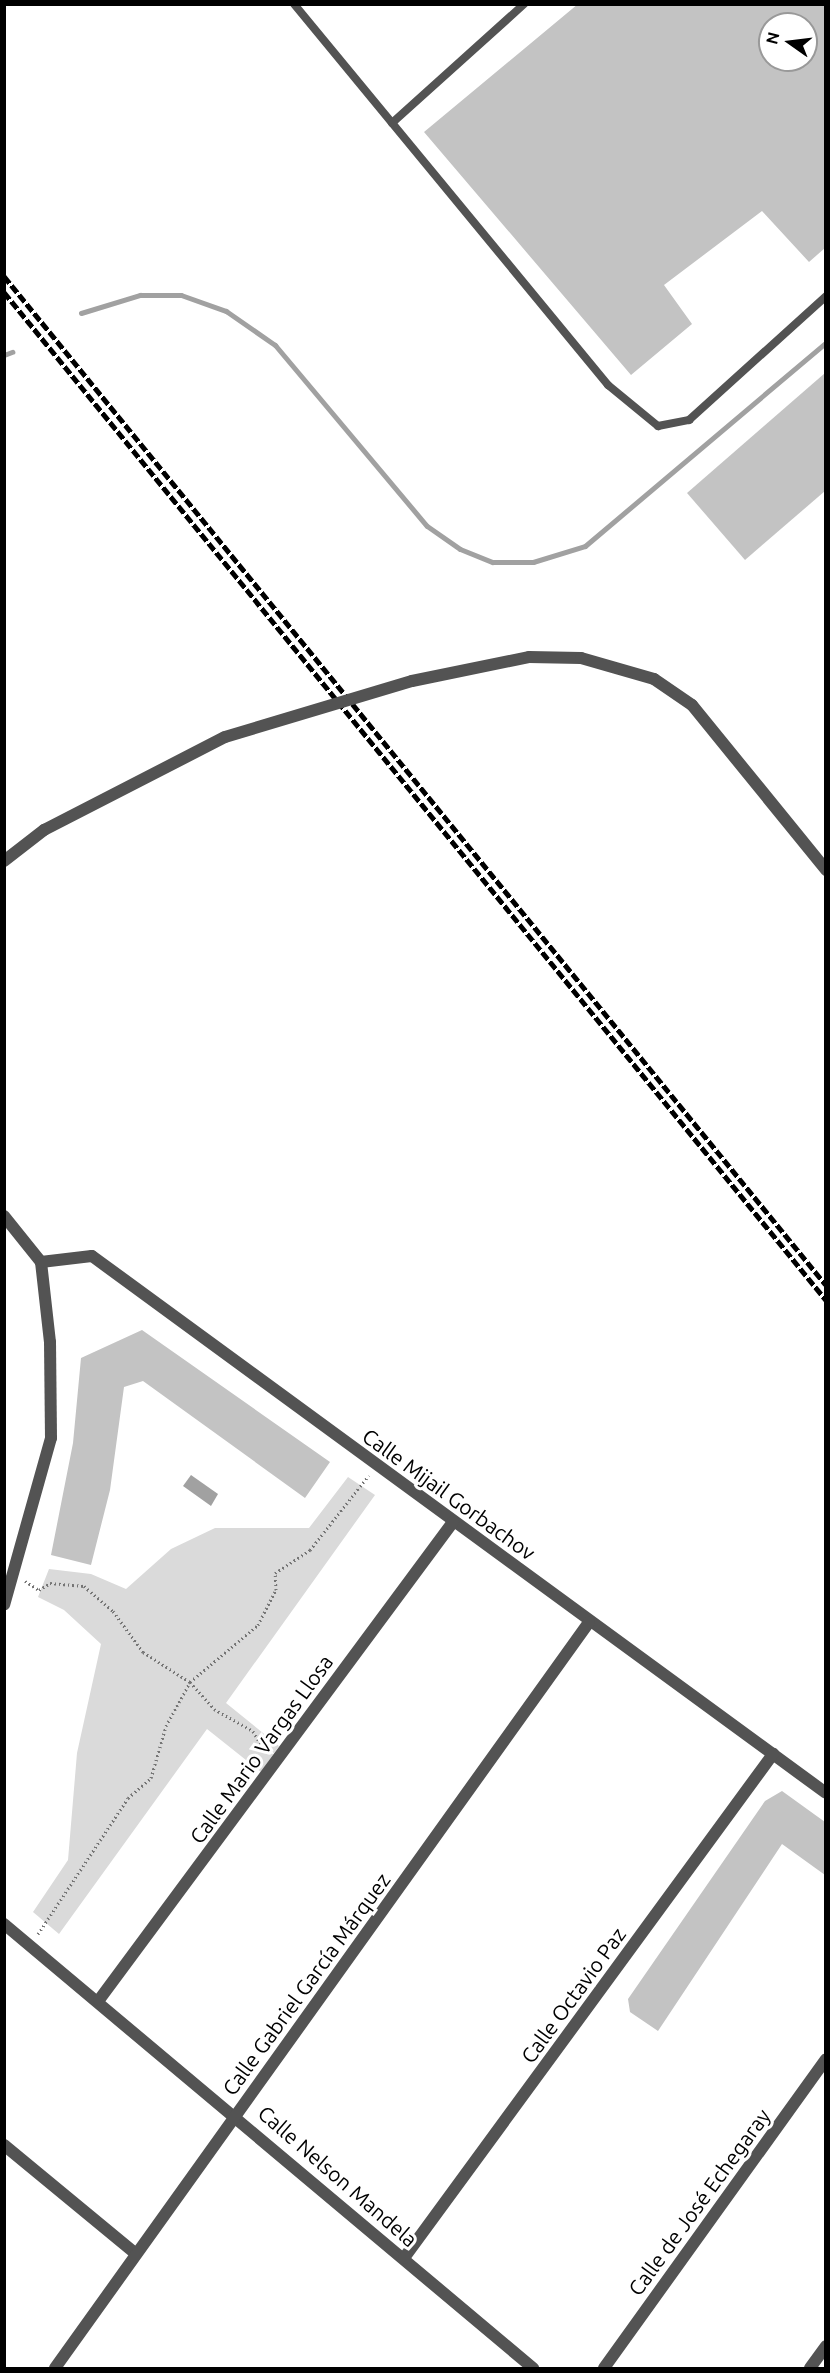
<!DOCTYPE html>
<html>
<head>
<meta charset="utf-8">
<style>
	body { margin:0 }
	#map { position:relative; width:830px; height:2373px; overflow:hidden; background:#fff; font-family:Ubuntu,sans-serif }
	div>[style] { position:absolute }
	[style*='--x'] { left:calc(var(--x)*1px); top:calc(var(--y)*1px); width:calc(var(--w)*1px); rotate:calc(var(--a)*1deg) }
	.green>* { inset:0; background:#dadada }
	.water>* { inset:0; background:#a1a1a1 }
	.stream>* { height:5px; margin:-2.5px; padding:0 2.5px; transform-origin:2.5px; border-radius:2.5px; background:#a1a1a1 }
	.building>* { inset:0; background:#c3c3c3 }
	.path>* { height:3px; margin-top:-1.5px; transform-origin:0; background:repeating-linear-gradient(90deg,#757575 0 1.5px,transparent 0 4.5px) }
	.lane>* { height:8px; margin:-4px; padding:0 4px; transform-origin:4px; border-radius:4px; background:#535353 }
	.street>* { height:12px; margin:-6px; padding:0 6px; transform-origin:6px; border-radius:6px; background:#535353 }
	.rail>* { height:4.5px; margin-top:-2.25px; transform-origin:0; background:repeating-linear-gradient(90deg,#000 0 9px,transparent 0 12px) }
	.street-bridge>* { height:12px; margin:-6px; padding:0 6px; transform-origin:6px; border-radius:6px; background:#535353 }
	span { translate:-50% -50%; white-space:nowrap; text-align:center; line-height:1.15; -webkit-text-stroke:6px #fff; paint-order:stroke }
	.street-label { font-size:21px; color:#000 }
	.frame { position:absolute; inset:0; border:6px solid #000; pointer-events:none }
	.north { position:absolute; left:758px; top:12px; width:60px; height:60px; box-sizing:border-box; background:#fff; border:2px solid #999; border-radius:50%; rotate:284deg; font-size:16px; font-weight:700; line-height:24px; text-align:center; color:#000 }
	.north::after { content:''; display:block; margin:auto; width:21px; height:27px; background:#000; clip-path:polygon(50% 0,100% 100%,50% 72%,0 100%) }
</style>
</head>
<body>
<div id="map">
	<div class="green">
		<i style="clip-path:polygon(348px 1477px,375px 1495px,226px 1703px,279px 1746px,261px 1772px,207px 1729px,59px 1934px,33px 1912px,68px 1860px,77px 1753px,101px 1644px,64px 1610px,38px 1597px,49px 1569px,91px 1574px,126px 1589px,171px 1549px,215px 1528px,309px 1528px)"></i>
	</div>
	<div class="water">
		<i style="clip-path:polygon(191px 1475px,218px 1494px,211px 1506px,183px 1486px)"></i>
	</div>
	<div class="stream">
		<i style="--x:81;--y:313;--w:62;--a:-17"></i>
		<i style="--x:140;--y:295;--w:41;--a:0"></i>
		<i style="--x:181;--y:295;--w:48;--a:19.6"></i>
		<i style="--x:226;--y:311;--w:60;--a:34.8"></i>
		<i style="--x:275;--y:345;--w:236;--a:50"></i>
		<i style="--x:427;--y:526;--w:40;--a:34.9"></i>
		<i style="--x:460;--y:549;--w:35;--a:22"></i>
		<i style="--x:493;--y:562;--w:40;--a:0"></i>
		<i style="--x:533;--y:562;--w:54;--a:-17.1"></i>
		<i style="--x:585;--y:546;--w:316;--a:-40.2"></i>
		<i style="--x:4;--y:355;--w:9;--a:-21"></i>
	</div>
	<div class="building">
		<i style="clip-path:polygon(evenodd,578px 4px,825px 4px,825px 248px,809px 262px,762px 211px,664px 285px,692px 324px,631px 375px,424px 132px,578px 4px,770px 24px,806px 24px,806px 60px,770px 60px,770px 24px)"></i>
		<i style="clip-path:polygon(825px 373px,825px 491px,745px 560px,687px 493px)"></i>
		<i style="clip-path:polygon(142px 1330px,330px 1462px,305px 1498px,143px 1381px,124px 1387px,110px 1490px,91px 1565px,51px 1555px,73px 1443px,81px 1358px)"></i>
		<i style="clip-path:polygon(782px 1791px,825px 1822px,825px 1875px,782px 1844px,658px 2031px,630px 2012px,628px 1999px,765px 1801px)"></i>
	</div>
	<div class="path">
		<i style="--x:25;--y:1581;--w:17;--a:33"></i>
		<i style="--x:39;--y:1590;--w:13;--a:-32"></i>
		<i style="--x:50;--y:1583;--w:34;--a:5"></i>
		<i style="--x:84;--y:1586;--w:38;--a:41"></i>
		<i style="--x:113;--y:1611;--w:51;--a:53.8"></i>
		<i style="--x:143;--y:1652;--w:56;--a:32.6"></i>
		<i style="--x:190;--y:1682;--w:36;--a:48"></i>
		<i style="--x:214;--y:1709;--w:45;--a:29.4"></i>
		<i style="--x:253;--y:1731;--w:22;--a:60"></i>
		<i style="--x:38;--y:1934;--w:163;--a:-56.5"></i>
		<i style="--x:128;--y:1798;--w:30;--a:-41"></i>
		<i style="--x:151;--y:1778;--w:54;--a:-73.9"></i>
		<i style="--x:166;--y:1726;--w:50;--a:-61.4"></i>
		<i style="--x:190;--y:1682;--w:89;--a:-40"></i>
		<i style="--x:258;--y:1625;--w:39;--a:-63"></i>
		<i style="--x:276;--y:1590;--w:17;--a:-93"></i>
		<i style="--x:275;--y:1573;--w:42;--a:-33.3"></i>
		<i style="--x:310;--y:1550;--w:95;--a:-51.8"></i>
	</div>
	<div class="lane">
		<i style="--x:294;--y:4;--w:494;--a:50.5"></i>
		<i style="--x:608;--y:385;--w:65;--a:39.4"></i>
		<i style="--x:658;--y:426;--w:32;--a:-11"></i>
		<i style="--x:689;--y:420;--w:185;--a:-42.1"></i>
		<i style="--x:392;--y:123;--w:178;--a:-42"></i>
	</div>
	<div class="street">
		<i style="--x:412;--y:681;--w:119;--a:-11.6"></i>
		<i style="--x:529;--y:657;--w:52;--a:1.1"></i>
		<i style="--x:581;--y:658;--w:76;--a:16"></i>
		<i style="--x:654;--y:679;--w:46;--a:34.4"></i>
		<i style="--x:692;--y:705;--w:213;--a:50.9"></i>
		<i style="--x:4;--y:861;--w:51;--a:-37.8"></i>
		<i style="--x:44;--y:830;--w:203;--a:-27.2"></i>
		<i style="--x:4;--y:1216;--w:59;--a:51.2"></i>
		<i style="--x:41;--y:1262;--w:81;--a:83.6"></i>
		<i style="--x:50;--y:1342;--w:96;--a:89.4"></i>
		<i style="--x:51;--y:1438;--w:173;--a:105.7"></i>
		<i style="--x:41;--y:1262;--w:51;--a:-6.7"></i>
		<i style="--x:92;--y:1256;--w:909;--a:36.19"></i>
		<i style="--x:4;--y:1924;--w:691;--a:40.01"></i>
		<i style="--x:99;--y:2000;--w:595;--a:-53.48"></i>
		<i style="--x:4;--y:2145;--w:171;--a:39.5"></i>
		<i style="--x:404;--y:2258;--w:625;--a:-53.79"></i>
		<i style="--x:55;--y:2368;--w:917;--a:-54.4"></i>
		<i style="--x:604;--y:2368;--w:380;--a:-54.3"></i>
		<i style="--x:810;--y:2368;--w:27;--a:-54"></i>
	</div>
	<div class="rail">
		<i style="--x:4;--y:276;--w:1301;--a:50.83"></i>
		<i style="--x:4;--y:292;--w:1301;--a:50.8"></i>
	</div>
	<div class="street-bridge">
		<i style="--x:225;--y:737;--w:195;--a:-16.7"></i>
	</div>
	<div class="street-label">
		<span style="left:449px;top:1494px;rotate:36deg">Calle Mijail Gorbachov</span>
		<span style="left:261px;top:1749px;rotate:-54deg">Calle Mario Vargas Llosa</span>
		<span style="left:306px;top:1984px;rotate:-54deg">Calle Gabriel García Márquez</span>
		<span style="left:573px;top:1995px;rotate:-54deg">Calle Octavio Paz</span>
		<span style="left:338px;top:2176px;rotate:41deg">Calle Nelson Mandela</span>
		<span style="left:699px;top:2202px;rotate:-54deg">Calle de José Echegaray</span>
	</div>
	<div class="frame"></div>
	<div class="north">N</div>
</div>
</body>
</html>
